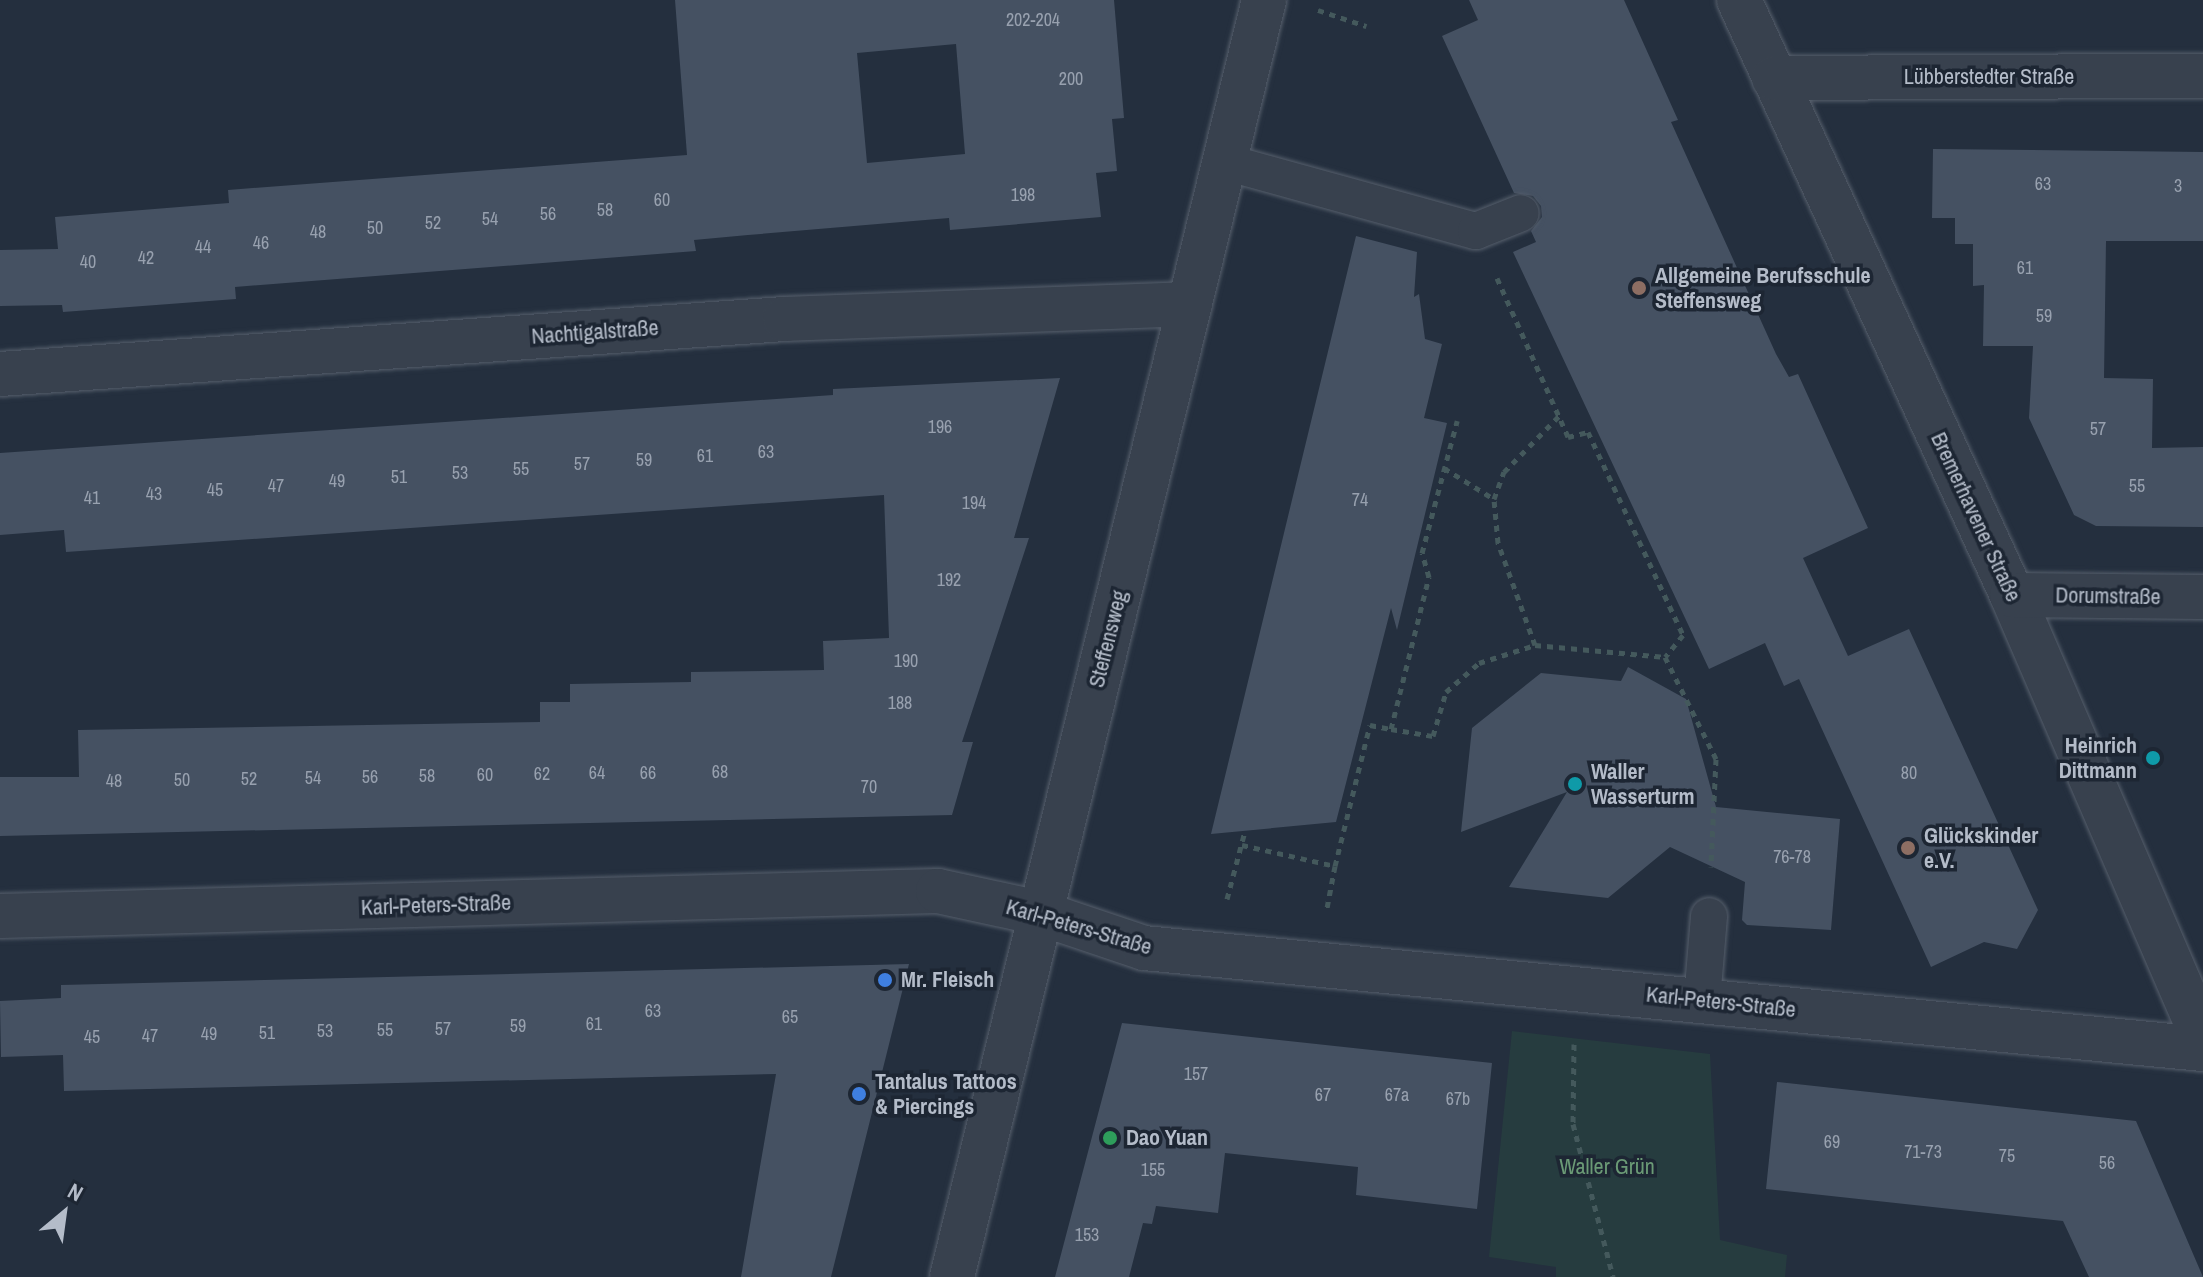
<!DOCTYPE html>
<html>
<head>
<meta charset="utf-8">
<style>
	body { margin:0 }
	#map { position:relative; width:2203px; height:1277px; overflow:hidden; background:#242f3e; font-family:"Archivo Narrow",sans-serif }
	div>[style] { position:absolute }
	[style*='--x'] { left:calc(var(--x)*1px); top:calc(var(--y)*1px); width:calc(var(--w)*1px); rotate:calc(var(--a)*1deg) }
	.green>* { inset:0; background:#263c3f }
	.building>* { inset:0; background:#455162 }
	.path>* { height:5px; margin-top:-2.5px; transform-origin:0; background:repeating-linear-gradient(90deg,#44595c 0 6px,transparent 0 12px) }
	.roads { filter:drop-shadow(0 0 2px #565f6c) drop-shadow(0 0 2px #565f6c) }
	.service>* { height:36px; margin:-18px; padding:0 18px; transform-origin:18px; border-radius:18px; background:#38414e }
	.minor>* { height:44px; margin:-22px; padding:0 22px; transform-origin:22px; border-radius:22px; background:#38414e }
	.dots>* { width:22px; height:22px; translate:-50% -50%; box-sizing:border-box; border:4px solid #1d2633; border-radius:50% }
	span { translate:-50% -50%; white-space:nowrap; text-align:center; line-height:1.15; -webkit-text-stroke:7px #1d2633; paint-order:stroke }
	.number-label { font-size:18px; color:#98a1af }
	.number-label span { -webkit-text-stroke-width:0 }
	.street-label { font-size:22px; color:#b4bcc9 }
	.poi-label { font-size:22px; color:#b4bcc9; font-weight:700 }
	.left { translate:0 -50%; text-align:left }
	.right { translate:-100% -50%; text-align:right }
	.park-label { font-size:22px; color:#6b9a76 }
	.north { position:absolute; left:24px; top:1173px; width:80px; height:80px; -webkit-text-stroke:6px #1d2633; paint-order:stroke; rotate:29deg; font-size:22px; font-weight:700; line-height:32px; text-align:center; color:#b4bcc9 }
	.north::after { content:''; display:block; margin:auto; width:28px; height:36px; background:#b4bcc9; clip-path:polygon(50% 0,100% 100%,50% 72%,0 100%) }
</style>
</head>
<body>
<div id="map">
	<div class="green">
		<i style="clip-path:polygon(1512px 1031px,1710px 1054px,1720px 1240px,1787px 1255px,1785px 1277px,1556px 1277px,1556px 1267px,1489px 1257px)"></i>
	</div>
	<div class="building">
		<i style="clip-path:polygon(evenodd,675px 0,1114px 0,1124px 118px,1112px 119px,1117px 171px,1096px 173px,1101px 217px,950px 230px,949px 218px,748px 235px,694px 240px,696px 251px,235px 287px,236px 299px,63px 312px,62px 305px,0 306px,0 250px,58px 249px,55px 217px,229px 203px,228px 190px,687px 155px,675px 0,956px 44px,965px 154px,867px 163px,857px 53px,956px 44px)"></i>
		<i style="clip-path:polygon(1469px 0,1624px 0,1678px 120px,1671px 122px,1776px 354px,1789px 377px,1798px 374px,1868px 528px,1803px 558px,1848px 656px,1909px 629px,2038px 910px,2017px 949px,1984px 942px,1931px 967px,1799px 679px,1784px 686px,1765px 643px,1709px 669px,1513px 252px,1536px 242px,1531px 231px,1542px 217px,1541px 206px,1533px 196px,1514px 193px,1442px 36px,1478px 20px)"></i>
		<i style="clip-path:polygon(1933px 149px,2203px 152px,2203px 241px,2106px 241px,2104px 378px,2153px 379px,2152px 448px,2203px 447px,2203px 527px,2096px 526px,2074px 515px,2029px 418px,2033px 346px,1983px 346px,1984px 285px,1973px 286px,1973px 244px,1955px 244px,1955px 218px,1932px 218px)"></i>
		<i style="clip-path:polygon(1356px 236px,1417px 252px,1414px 297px,1419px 294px,1425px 339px,1442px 344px,1424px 418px,1447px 423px,1397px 630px,1391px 608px,1336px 822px,1211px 834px)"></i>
		<i style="clip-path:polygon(1060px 378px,1014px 538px,1029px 538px,962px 742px,973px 742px,952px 815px,0 836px,0 777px,79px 777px,78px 730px,540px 722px,540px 702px,570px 702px,570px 684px,691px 682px,691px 672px,824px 670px,823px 641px,889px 638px,884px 495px,66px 552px,64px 530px,0 535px,0 453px,833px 395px,833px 389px)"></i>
		<i style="clip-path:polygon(1628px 667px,1686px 699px,1716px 807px,1840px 819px,1831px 930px,1747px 925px,1742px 920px,1745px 882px,1670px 847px,1608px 898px,1509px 887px,1567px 792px,1461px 832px,1472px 728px,1541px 673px,1621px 681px)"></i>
		<i style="clip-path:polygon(909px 964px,831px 1277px,741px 1277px,776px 1074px,64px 1091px,63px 1055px,1px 1057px,0 1001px,61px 998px,61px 985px)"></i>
		<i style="clip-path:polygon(1122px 1023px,1492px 1063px,1477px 1209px,1356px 1195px,1358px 1167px,1225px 1153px,1218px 1213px,1156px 1206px,1152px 1224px,1143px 1223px,1129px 1277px,1055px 1277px)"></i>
		<i style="clip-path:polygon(1777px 1082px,2136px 1121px,2203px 1277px,2089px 1277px,2063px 1221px,1766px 1189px)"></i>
	</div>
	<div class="path">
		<i style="--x:1318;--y:10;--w:51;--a:18.4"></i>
		<i style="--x:1497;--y:278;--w:174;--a:65.9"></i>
		<i style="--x:1568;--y:437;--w:21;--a:-14"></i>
		<i style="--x:1588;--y:432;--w:224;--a:64.9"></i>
		<i style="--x:1683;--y:635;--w:28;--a:129"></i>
		<i style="--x:1444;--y:468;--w:59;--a:31.8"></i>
		<i style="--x:1535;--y:645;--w:109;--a:-109.9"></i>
		<i style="--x:1498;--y:543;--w:44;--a:-95.2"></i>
		<i style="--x:1494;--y:499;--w:29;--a:-70"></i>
		<i style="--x:1504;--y:472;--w:78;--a:-45.5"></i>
		<i style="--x:1391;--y:729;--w:43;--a:9.5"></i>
		<i style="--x:1433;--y:736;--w:46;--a:-73.5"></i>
		<i style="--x:1446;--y:692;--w:44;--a:-41.3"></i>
		<i style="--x:1479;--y:663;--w:59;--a:-17.8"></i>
		<i style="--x:1535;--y:645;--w:131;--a:5.3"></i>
		<i style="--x:1665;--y:657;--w:114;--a:63.4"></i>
		<i style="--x:1716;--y:759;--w:108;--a:92.7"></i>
		<i style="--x:1242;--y:845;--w:95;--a:12.7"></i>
		<i style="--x:1335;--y:866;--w:43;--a:100.8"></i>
		<i style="--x:1335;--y:866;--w:145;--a:-76.1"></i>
		<i style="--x:1370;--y:725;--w:21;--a:11"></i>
		<i style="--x:1391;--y:729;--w:157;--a:-76"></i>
		<i style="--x:1429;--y:577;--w:25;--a:-106"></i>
		<i style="--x:1422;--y:553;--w:137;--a:-75.1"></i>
		<i style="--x:1227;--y:899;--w:70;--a:-75.2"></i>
		<i style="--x:1574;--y:1044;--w:80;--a:90.7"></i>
		<i style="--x:1573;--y:1124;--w:158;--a:75.3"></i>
	</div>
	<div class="roads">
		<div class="service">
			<i style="--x:1225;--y:162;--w:260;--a:15.4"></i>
			<i style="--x:1476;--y:231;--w:48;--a:-21.8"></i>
			<i style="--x:1702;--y:1000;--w:84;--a:-85.2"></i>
		</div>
		<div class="minor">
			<i style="--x:1739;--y:0;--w:655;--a:65.35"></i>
			<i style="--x:2012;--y:595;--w:483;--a:66.7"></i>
			<i style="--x:1774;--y:78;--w:429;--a:-0.3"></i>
			<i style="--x:0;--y:374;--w:787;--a:-4.01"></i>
			<i style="--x:785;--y:319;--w:405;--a:-2.1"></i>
			<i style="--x:2012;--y:595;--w:191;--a:0.6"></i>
			<i style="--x:0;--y:916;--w:938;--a:-1.53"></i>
			<i style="--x:938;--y:891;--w:104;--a:12.2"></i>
			<i style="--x:1040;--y:913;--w:110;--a:18.6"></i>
			<i style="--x:1144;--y:948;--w:1064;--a:5.45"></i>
			<i style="--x:952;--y:1277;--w:1315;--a:-76.27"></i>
		</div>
	</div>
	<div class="dots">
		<i style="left:1639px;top:288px;background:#8d6e63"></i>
		<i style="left:2153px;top:758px;background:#0f9aa8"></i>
		<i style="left:1575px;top:784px;background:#0f9aa8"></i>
		<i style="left:1908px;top:848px;background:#8d6e63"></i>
		<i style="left:885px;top:980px;background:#3f7fe0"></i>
		<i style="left:859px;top:1094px;background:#3f7fe0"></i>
		<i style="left:1110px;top:1138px;background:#2e9e5b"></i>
	</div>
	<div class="number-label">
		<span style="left:1033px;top:20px">202-204</span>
		<span style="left:1071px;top:79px">200</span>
		<span style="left:2043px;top:184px">63</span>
		<span style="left:2178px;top:186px">3</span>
		<span style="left:1023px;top:195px">198</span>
		<span style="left:662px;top:200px">60</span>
		<span style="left:605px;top:210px">58</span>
		<span style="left:548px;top:214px">56</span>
		<span style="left:490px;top:219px">54</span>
		<span style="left:433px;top:223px">52</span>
		<span style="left:375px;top:228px">50</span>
		<span style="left:318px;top:232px">48</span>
		<span style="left:261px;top:243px">46</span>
		<span style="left:203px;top:247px">44</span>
		<span style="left:146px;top:258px">42</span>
		<span style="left:88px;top:262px">40</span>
		<span style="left:2025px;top:268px">61</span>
		<span style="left:2044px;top:316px">59</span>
		<span style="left:940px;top:427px">196</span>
		<span style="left:2098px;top:429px">57</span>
		<span style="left:766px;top:452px">63</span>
		<span style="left:705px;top:456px">61</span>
		<span style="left:644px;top:460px">59</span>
		<span style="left:582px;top:464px">57</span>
		<span style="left:521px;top:469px">55</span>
		<span style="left:460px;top:473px">53</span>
		<span style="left:399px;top:477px">51</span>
		<span style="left:337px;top:481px">49</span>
		<span style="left:276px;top:486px">47</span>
		<span style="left:2137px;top:486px">55</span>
		<span style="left:215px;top:490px">45</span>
		<span style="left:154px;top:494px">43</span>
		<span style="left:92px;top:498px">41</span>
		<span style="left:1360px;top:500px">74</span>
		<span style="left:974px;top:503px">194</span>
		<span style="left:949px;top:580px">192</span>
		<span style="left:906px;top:661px">190</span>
		<span style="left:900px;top:703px">188</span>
		<span style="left:720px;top:772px">68</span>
		<span style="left:597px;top:773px">64</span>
		<span style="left:648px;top:773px">66</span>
		<span style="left:1909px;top:773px">80</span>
		<span style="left:542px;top:774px">62</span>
		<span style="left:485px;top:775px">60</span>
		<span style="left:427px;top:776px">58</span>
		<span style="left:370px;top:777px">56</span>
		<span style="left:313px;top:778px">54</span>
		<span style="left:249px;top:779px">52</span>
		<span style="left:182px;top:780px">50</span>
		<span style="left:114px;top:781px">48</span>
		<span style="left:869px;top:787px">70</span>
		<span style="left:1792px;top:857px">76-78</span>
		<span style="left:653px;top:1011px">63</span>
		<span style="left:790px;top:1017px">65</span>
		<span style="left:594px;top:1024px">61</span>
		<span style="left:518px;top:1026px">59</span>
		<span style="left:443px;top:1029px">57</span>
		<span style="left:385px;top:1030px">55</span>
		<span style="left:325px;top:1031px">53</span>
		<span style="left:267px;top:1033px">51</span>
		<span style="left:209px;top:1034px">49</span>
		<span style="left:150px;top:1036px">47</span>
		<span style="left:92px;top:1037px">45</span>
		<span style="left:1196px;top:1074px">157</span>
		<span style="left:1323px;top:1095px">67</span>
		<span style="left:1397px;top:1095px">67a</span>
		<span style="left:1458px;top:1099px">67b</span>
		<span style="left:1832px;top:1142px">69</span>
		<span style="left:1923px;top:1152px">71-73</span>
		<span style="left:2007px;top:1156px">75</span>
		<span style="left:2107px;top:1163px">56</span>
		<span style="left:1153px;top:1170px">155</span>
		<span style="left:1087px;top:1235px">153</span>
	</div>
	<div class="street-label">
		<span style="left:1989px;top:77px">Lübberstedter Straße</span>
		<span style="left:595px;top:332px;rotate:-4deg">Nachtigalstraße</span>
		<span style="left:1976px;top:517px;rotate:65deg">Bremerhavener Straße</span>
		<span style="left:2108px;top:596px;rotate:1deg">Dorumstraße</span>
		<span style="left:1108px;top:639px;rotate:-76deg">Steffensweg</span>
		<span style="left:436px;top:905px;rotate:-2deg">Karl-Peters-Straße</span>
		<span style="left:1079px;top:927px;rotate:16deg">Karl-Peters-Straße</span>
		<span style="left:1721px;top:1002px;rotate:6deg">Karl-Peters-Straße</span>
	</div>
	<div class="poi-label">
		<span class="left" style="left:1655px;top:288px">Allgemeine Berufsschule<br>Steffensweg</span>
		<span class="right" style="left:2137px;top:758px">Heinrich<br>Dittmann</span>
		<span class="left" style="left:1591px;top:784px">Waller<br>Wasserturm</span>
		<span class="left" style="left:1924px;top:848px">Glückskinder<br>e.V.</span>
		<span class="left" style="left:901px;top:980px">Mr. Fleisch</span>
		<span class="left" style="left:875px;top:1094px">Tantalus Tattoos<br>&amp; Piercings</span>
		<span class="left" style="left:1126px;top:1138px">Dao Yuan</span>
	</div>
	<div class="park-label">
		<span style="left:1607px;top:1167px">Waller Grün</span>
	</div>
	<div class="north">N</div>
</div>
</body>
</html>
